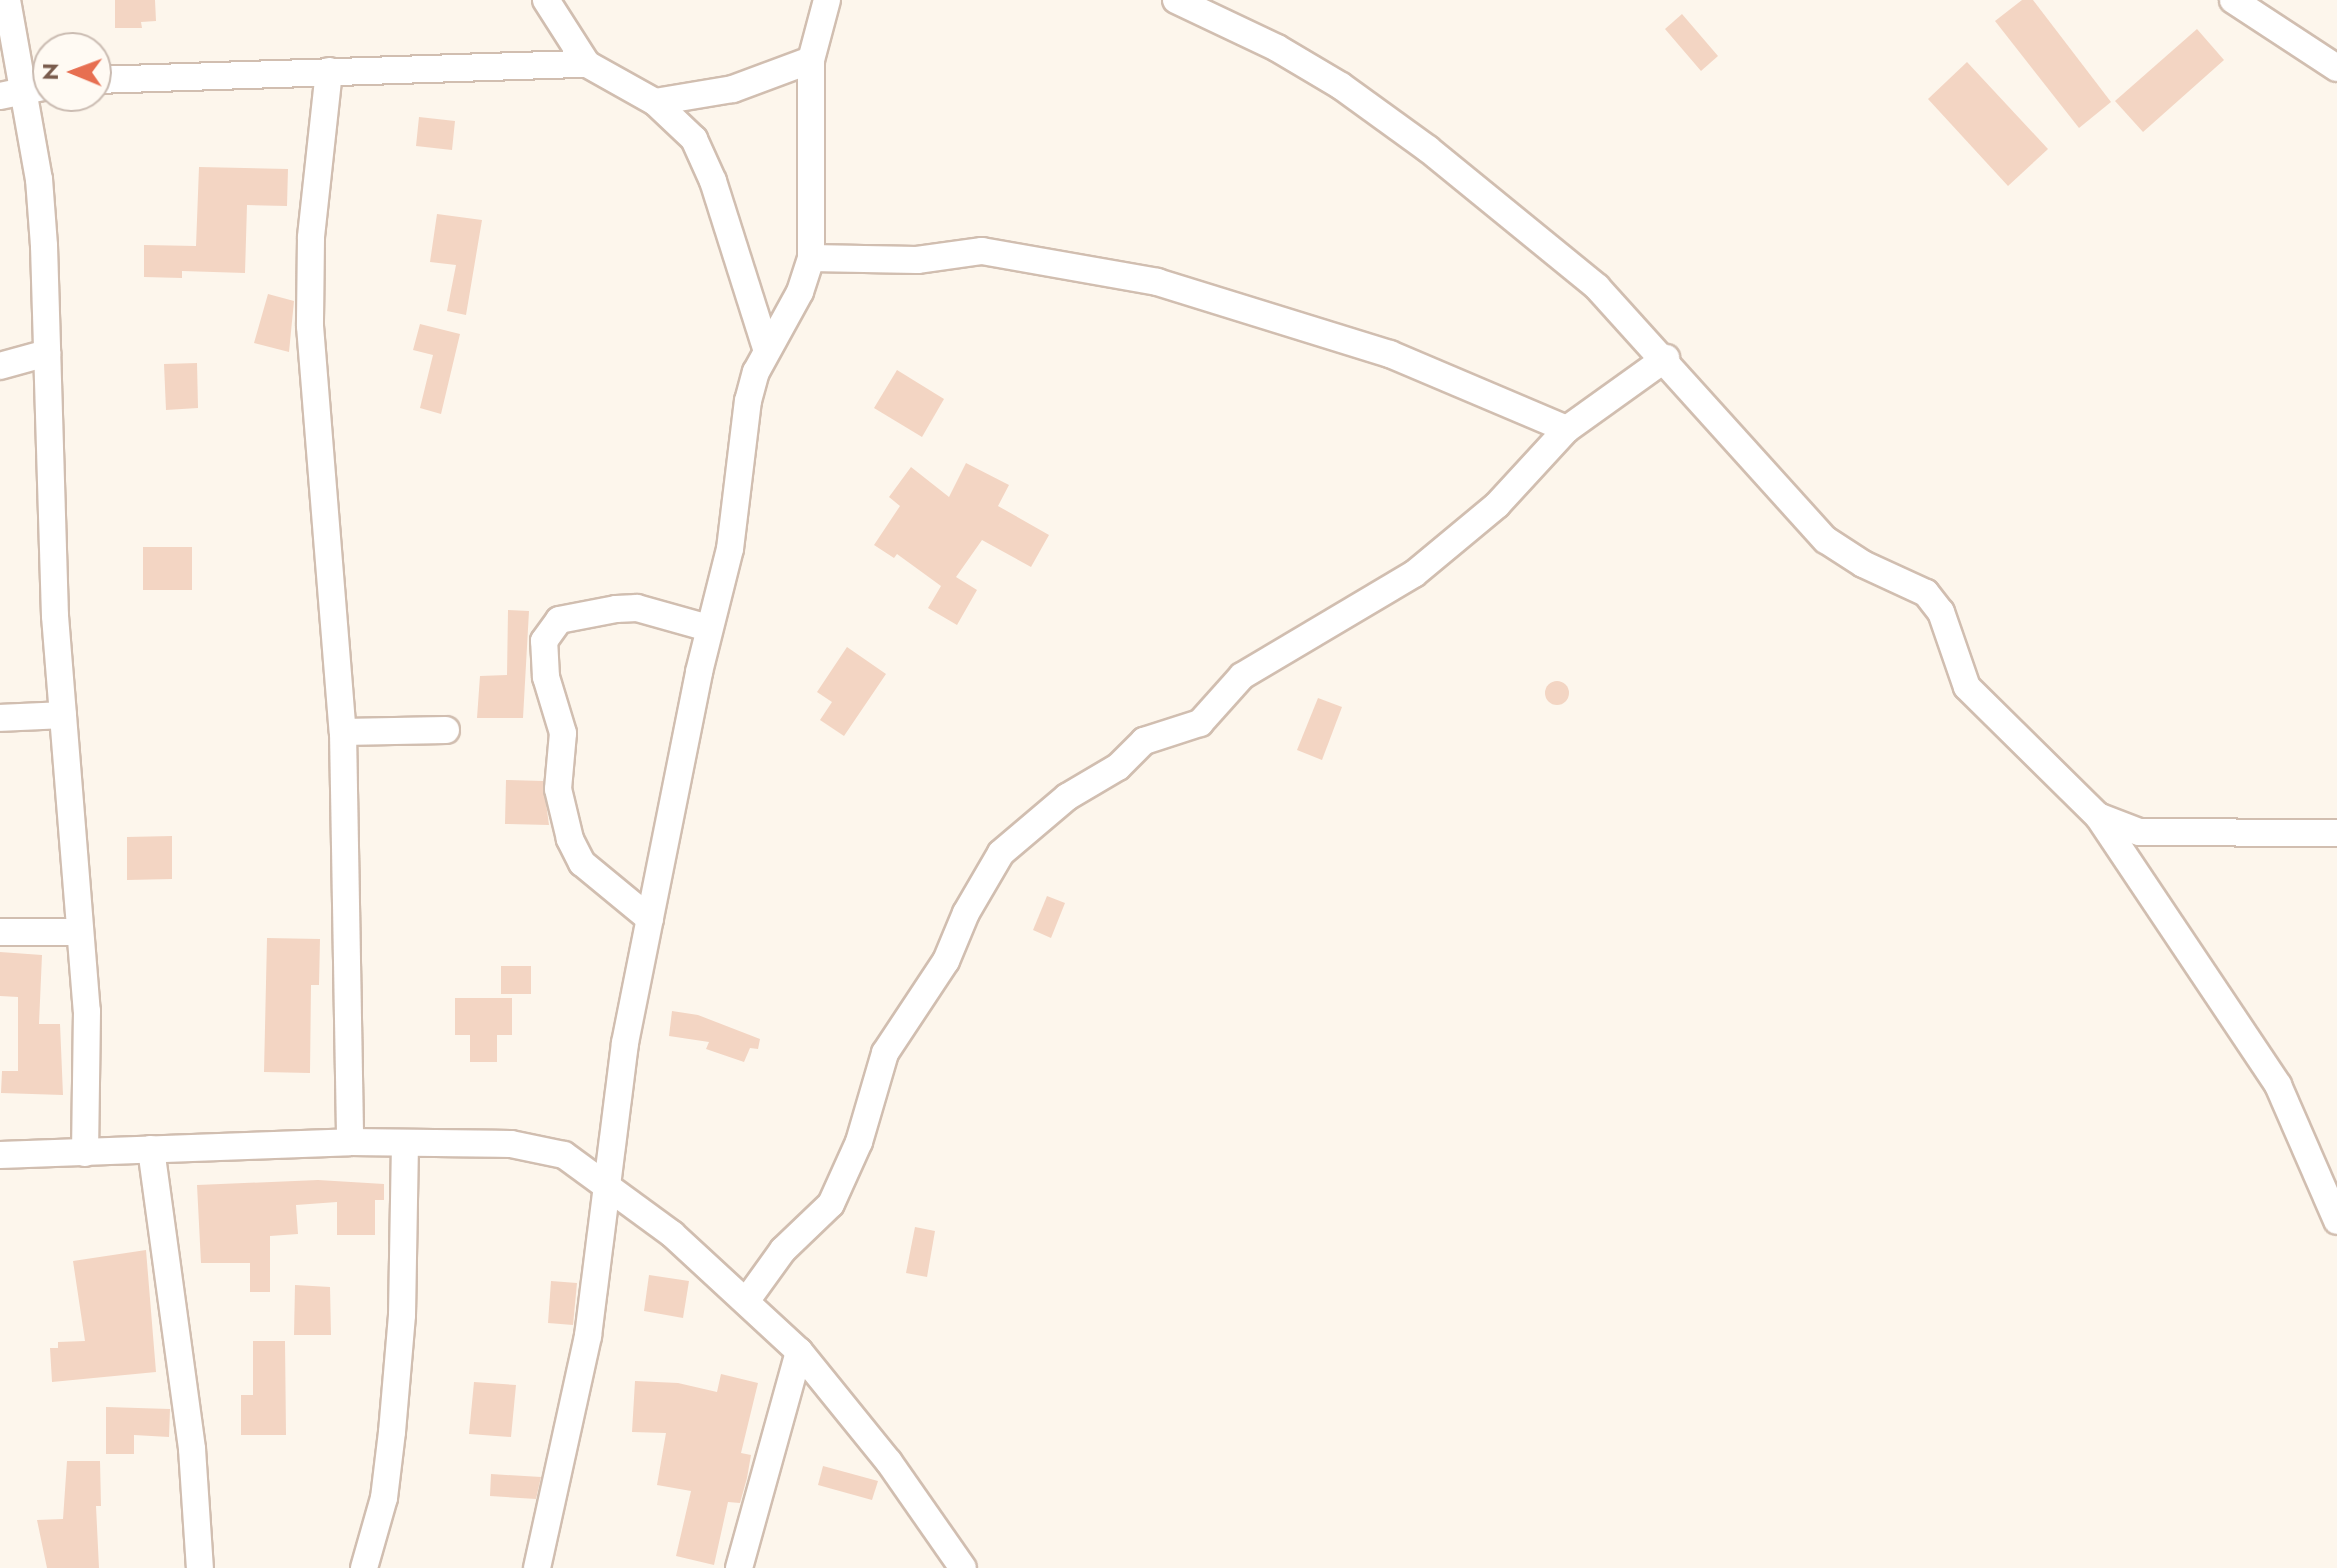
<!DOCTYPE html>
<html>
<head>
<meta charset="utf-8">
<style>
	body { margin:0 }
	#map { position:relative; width:2337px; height:1568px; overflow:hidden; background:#fdf6ec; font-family:Jost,sans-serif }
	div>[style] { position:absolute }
	.building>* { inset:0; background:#f3d5c3 }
	.round { border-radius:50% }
	.roads { filter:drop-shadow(2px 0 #d1beb0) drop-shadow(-2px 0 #d1beb0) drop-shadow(0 2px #d1beb0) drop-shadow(0 -2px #d1beb0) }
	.street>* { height:26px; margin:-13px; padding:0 13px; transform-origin:13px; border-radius:13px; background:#fff }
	span { translate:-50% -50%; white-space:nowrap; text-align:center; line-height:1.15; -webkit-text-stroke:6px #fffaf3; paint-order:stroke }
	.north { position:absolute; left:32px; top:32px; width:80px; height:80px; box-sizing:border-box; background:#fffaf3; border:2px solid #cabbb1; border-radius:50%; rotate:271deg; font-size:22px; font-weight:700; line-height:32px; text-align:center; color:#7a5c4d }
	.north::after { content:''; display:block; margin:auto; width:28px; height:36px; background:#e76f51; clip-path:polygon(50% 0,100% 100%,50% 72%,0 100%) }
</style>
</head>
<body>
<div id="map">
	<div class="building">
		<div style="clip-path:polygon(115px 0,155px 0,156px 21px,141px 22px,142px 28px,115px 28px)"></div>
		<div style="clip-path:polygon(2022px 0,2033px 0,2111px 102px,2079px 128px,1995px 21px)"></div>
		<div style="clip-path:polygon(1682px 14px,1718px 56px,1701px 71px,1665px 29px)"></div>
		<div style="clip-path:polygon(2197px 29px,2224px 60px,2143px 132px,2115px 101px)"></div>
		<div style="clip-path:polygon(1967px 62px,2048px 149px,2008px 186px,1928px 99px)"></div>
		<div style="clip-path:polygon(419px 117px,455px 121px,452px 150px,416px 146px)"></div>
		<div style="clip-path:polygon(199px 167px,288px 169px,287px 206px,247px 205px,245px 273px,182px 271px,182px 278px,144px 277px,144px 245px,196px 246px)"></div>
		<div style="clip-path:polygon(437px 214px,482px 220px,466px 315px,447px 311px,456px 265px,430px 262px)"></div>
		<div style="clip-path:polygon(268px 294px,294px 301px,289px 352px,254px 343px)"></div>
		<div style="clip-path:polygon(420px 324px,460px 334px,441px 414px,420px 408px,433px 355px,413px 350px)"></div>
		<div style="clip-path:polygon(197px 363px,198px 408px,166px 410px,164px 364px)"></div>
		<div style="clip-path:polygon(897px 370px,944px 399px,922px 437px,874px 408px)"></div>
		<div style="clip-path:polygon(966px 463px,1009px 485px,998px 506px,1049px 535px,1031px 567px,982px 540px,956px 577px,977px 590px,957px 625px,928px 608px,941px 586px,897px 554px,894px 558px,874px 545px,900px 506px,889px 497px,911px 467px,949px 497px)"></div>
		<div style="clip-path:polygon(143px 547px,192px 547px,192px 590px,143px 590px)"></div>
		<div style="clip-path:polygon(508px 610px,529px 611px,523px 718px,477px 718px,480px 676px,507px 675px)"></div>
		<div style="clip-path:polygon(847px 647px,886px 674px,844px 736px,820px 720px,832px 702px,817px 692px)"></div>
		<div class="round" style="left:1545px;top:681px;width:24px;height:24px"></div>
		<div style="clip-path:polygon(1318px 698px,1342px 707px,1322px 760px,1297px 750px)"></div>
		<div style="clip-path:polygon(506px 780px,543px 781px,549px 825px,505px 824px)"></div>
		<div style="clip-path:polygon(172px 836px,172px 879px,127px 880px,127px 837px)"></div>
		<div style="clip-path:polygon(1047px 896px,1065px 903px,1051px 938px,1033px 930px)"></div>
		<div style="clip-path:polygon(267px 938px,320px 939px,319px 985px,311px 985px,310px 1073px,264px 1072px)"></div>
		<div style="clip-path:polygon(0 952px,42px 955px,39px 1024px,60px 1024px,63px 1095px,1px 1093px,2px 1071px,18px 1071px,18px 997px,0 996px)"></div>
		<div style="clip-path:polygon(501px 966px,531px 966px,531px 994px,501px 994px)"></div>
		<div style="clip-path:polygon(455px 998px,512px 998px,512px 1035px,497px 1035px,497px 1062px,470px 1062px,470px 1035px,455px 1035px)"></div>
		<div style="clip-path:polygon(672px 1011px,698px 1015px,760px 1039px,758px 1049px,750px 1048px,744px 1062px,706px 1049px,709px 1042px,669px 1036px)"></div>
		<div style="clip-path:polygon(318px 1180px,384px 1184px,384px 1200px,375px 1200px,375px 1235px,337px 1235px,337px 1202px,296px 1205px,298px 1234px,270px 1236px,270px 1292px,250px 1292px,250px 1263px,201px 1263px,197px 1185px)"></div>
		<div style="clip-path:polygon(915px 1227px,935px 1231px,927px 1277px,906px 1273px)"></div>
		<div style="clip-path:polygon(146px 1250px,156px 1372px,52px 1382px,50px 1348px,58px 1348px,58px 1342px,85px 1341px,73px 1261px)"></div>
		<div style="clip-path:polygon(649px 1275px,689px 1281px,683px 1318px,644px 1311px)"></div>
		<div style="clip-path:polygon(551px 1281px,577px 1283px,573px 1325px,548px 1323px)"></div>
		<div style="clip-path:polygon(295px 1285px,330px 1287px,331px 1335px,294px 1335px)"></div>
		<div style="clip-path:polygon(253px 1341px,285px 1341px,286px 1435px,241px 1435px,241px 1395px,253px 1395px)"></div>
		<div style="clip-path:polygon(721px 1374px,758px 1383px,741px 1453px,751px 1455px,747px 1478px,740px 1503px,728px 1502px,714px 1565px,676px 1556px,691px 1491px,657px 1485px,666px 1433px,632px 1432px,635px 1381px,678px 1383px,717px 1392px)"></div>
		<div style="clip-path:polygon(474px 1382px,516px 1385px,511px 1437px,469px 1434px)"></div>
		<div style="clip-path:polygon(106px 1407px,170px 1409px,169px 1437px,134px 1435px,134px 1454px,106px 1454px)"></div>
		<div style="clip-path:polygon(67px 1461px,100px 1461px,101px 1506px,96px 1506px,99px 1568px,47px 1568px,37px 1520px,63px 1519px)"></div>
		<div style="clip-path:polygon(823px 1466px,878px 1481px,872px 1500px,818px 1485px)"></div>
		<div style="clip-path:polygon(491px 1474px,541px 1477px,536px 1499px,490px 1496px)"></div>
	</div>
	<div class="roads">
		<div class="street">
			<div style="left:7px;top:0;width:182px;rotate:79.9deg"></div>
			<div style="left:39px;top:179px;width:67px;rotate:85.7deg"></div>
			<div style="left:44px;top:246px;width:370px;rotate:88.3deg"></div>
			<div style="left:55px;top:616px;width:396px;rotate:85.4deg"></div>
			<div style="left:87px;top:1011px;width:142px;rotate:90.8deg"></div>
			<div style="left:546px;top:0;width:76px;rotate:57.4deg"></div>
			<div style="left:587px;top:64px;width:78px;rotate:29.2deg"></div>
			<div style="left:655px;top:102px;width:54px;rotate:43.5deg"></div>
			<div style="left:694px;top:139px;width:46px;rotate:65.7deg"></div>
			<div style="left:713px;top:181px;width:175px;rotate:72.4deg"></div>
			<div style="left:1176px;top:0;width:112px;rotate:25.4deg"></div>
			<div style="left:1277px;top:48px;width:74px;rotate:30.7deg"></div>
			<div style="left:1341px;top:86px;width:107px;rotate:35.9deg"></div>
			<div style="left:1428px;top:149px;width:218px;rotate:39.2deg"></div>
			<div style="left:1597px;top:287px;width:341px;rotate:47.9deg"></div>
			<div style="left:1826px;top:540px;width:44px;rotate:33deg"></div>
			<div style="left:1863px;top:564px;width:69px;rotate:24.7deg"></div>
			<div style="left:1926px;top:593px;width:24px;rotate:52deg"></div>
			<div style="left:1941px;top:612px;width:79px;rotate:70.9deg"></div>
			<div style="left:1967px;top:687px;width:184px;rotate:44.6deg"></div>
			<div style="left:2098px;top:816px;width:44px;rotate:21.3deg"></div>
			<div style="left:2139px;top:832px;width:198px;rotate:0.3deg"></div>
			<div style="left:2233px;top:0;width:124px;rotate:33.2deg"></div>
			<div style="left:329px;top:71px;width:168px;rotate:96.2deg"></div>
			<div style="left:311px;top:238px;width:88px;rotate:90.7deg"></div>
			<div style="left:310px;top:326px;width:407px;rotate:85.4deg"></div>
			<div style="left:343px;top:732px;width:410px;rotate:89deg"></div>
			<div style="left:96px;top:80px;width:491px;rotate:-1.9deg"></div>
			<div style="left:0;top:96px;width:49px;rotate:-11.8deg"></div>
			<div style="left:655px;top:102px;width:79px;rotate:-9.5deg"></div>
			<div style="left:733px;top:89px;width:83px;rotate:-20.4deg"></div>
			<div style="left:811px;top:258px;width:106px;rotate:1.1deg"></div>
			<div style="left:917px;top:260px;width:66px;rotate:-7.9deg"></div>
			<div style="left:982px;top:251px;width:178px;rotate:10deg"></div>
			<div style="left:1157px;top:282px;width:244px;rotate:17.2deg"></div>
			<div style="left:1390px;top:354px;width:192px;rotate:23deg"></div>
			<div style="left:0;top:366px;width:49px;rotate:-15.5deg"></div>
			<div style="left:0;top:718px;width:63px;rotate:-2.7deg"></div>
			<div style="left:343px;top:732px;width:103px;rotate:-1.1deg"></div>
			<div style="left:2098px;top:816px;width:324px;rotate:56.2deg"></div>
			<div style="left:2278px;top:1085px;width:148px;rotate:66.5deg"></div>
			<div style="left:650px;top:919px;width:88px;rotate:-140.5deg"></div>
			<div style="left:582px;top:863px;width:27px;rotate:-117deg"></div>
			<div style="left:570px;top:839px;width:51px;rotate:-103.5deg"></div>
			<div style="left:558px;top:789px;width:56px;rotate:-84.9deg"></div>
			<div style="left:563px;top:733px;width:59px;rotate:-106.9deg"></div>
			<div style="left:546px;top:677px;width:36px;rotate:-93deg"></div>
			<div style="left:544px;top:641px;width:26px;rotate:-54deg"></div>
			<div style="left:559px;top:620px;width:58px;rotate:-10.9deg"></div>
			<div style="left:616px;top:609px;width:21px;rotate:-3deg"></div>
			<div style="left:637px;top:608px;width:74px;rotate:15.7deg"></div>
			<div style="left:0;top:932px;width:80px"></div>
			<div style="left:151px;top:1149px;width:303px;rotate:82.2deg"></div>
			<div style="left:192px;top:1449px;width:119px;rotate:86.2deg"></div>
			<div style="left:0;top:1155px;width:350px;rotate:-2.1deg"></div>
			<div style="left:350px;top:1142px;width:161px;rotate:0.7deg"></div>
			<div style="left:511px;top:1144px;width:54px;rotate:11.7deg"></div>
			<div style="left:564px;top:1155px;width:134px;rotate:36.2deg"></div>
			<div style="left:672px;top:1234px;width:173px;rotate:42.7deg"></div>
			<div style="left:799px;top:1351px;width:143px;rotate:51deg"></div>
			<div style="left:889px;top:1462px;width:129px;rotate:55.1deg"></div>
			<div style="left:747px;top:1300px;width:62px;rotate:-54.2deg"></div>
			<div style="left:783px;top:1250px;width:66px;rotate:-43.8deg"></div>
			<div style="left:831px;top:1204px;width:68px;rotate:-65.7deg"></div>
			<div style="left:859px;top:1142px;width:93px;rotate:-73.7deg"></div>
			<div style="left:885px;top:1053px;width:110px;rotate:-56.5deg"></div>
			<div style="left:946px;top:961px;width:52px;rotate:-67.4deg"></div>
			<div style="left:966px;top:913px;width:69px;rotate:-59.7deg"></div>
			<div style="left:1001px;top:853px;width:87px;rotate:-40.3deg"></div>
			<div style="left:1067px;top:797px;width:59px;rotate:-30.5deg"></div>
			<div style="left:1118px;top:767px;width:37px;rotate:-45deg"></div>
			<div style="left:1144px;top:741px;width:59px;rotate:-17.8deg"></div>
			<div style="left:1200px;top:723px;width:63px;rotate:-48.2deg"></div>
			<div style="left:1242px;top:676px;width:200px;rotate:-30.7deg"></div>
			<div style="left:1414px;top:574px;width:108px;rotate:-39.7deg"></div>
			<div style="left:1497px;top:505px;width:103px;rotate:-47.4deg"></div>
			<div style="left:1567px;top:429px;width:122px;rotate:-35.6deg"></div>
			<div style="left:364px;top:1568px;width:73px;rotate:-74.1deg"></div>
			<div style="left:384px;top:1498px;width:66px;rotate:-83.1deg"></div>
			<div style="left:392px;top:1432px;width:117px;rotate:-85.1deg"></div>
			<div style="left:402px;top:1315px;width:172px;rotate:-89deg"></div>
			<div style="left:537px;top:1568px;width:238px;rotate:-77.6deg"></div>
			<div style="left:588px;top:1336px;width:295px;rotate:-82.8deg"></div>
			<div style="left:625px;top:1043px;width:378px;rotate:-78.7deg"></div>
			<div style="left:699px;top:672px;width:127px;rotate:-75.9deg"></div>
			<div style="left:730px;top:549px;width:149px;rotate:-83.1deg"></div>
			<div style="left:748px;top:401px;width:30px;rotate:-75deg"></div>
			<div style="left:756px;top:372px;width:91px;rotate:-61.2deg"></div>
			<div style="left:800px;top:292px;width:36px;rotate:-72deg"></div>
			<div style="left:811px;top:258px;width:198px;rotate:-90deg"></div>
			<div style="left:811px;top:60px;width:62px;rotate:-75.1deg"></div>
			<div style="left:739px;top:1568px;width:225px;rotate:-74.5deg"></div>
		</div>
	</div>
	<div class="north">N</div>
</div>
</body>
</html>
